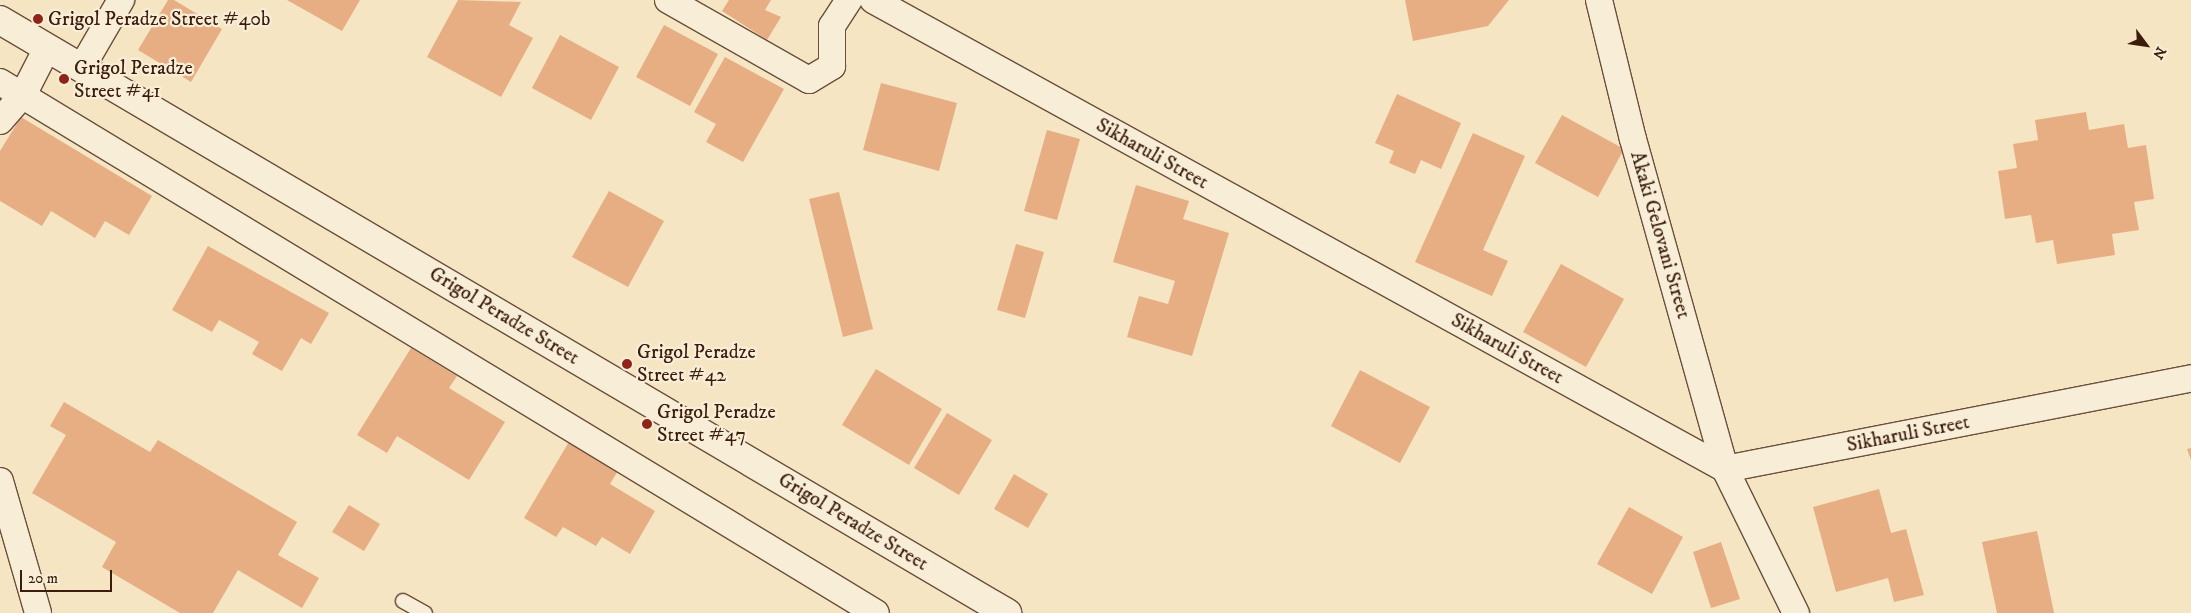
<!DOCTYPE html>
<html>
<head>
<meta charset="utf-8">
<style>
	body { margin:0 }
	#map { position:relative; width:2191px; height:613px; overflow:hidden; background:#f5e5c3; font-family:"IM FELL DW Pica",serif }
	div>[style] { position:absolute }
	.building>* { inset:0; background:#e7ae84 }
	.roads { filter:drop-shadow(1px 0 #6a4f3a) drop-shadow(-1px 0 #6a4f3a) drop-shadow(0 1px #6a4f3a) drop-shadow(0 -1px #6a4f3a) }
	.service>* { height:14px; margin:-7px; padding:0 7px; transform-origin:7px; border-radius:7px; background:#f8eed8 }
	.minor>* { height:26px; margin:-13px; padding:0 13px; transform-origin:13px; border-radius:13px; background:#f8eed8 }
	.tertiary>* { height:28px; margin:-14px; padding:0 14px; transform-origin:14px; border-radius:14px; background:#f8eed8 }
	.dots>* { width:14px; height:14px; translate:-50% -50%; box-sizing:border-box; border:2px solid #f8eed8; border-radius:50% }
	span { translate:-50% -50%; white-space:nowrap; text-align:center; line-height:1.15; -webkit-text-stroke:4.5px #f8eed8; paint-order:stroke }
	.poi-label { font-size:20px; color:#3c1d0c }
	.left { translate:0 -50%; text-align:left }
	.street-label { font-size:20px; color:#3c1d0c }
	.north { position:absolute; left:2121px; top:20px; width:50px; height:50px; -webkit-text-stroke:4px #f8eed8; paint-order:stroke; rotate:121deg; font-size:14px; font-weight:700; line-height:20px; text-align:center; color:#3c1d0c }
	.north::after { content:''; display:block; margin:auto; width:18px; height:22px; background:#3c1d0c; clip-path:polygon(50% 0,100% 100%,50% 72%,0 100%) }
	.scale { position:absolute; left:20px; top:570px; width:92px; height:22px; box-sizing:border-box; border:2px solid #3c1d0c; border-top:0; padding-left:6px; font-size:15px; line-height:18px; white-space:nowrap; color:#3c1d0c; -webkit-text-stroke:4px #f8eed8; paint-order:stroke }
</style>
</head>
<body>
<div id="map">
	<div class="building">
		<div style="clip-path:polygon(168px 0,174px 0,222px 29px,191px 82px,138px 50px)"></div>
		<div style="clip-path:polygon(287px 0,360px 0,342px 31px)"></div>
		<div style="clip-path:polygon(458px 0,521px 2px,509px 25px,533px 38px,501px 97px,427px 57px)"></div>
		<div style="clip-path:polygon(729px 0,771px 0,765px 10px,781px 17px,767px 40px,722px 11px)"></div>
		<div style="clip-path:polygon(1405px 0,1509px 0,1488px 26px,1413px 41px)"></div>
		<div style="clip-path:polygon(664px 25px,718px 54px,690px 106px,636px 77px)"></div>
		<div style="clip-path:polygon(560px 35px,619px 67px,591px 120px,532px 88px)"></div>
		<div style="clip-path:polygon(725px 57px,784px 89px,743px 162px,706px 142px,716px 124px,694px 112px)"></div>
		<div style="clip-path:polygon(881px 83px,957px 103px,939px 171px,863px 150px)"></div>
		<div style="clip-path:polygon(1397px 94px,1461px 123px,1441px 169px,1421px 160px,1415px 174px,1389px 163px,1394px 151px,1375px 143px)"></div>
		<div style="clip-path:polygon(2086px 112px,2089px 130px,2124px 124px,2128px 148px,2146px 145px,2154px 199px,2134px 202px,2139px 230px,2112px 234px,2115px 255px,2057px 264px,2053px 240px,2036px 243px,2031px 215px,2005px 219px,1998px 171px,2017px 168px,2013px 144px,2038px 140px,2035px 120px)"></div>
		<div style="clip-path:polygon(1562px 115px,1624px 149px,1598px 197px,1535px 163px)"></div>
		<div style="clip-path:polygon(21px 117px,152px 196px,129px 235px,105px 221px,95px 238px,51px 211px,42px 226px,0 201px,0 151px)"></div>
		<div style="clip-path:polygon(1047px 130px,1080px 139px,1057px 220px,1024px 211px)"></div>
		<div style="clip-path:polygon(1473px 133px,1525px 156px,1483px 250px,1508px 261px,1492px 296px,1415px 262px)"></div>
		<div style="clip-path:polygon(1136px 185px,1189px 201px,1183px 219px,1229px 233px,1192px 356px,1127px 337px,1139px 296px,1168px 304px,1175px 281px,1113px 262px)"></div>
		<div style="clip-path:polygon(609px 191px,664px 221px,628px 287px,572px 257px)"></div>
		<div style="clip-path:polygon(839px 192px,873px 329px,843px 337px,809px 199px)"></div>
		<div style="clip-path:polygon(1016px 244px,1044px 252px,1025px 318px,997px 310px)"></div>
		<div style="clip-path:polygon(208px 246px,329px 313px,311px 344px,301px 338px,282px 371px,252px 354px,259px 342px,219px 320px,212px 332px,172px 310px)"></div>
		<div style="clip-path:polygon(1561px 264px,1624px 299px,1586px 367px,1523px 332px)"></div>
		<div style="clip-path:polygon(411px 348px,457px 376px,449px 388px,505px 422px,469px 480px,397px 436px,387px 453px,357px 435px)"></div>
		<div style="clip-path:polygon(876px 369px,942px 409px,909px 465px,842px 425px)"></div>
		<div style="clip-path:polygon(1360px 370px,1430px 407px,1400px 463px,1331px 426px)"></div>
		<div style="clip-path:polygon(64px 402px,150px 452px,158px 440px,297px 522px,278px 555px,319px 578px,302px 608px,238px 570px,213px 613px,180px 613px,102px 567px,116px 542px,32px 493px,66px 435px,50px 426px)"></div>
		<div style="clip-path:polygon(947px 413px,992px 440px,959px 495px,914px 468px)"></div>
		<div style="clip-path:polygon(570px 440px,619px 469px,610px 484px,655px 511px,630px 554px,602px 537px,596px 546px,563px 527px,556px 537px,524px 518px)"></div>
		<div style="clip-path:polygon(2191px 448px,2191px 460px,2187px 449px)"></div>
		<div style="clip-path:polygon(1014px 474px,1048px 494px,1028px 528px,994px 509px)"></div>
		<div style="clip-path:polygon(1879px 489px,1891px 533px,1906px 529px,1924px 595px,1894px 602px,1888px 578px,1836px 592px,1813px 507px)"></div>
		<div style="clip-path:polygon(349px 505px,380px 524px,364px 551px,332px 532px)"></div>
		<div style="clip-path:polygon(1629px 507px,1683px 537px,1652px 594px,1597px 564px)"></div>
		<div style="clip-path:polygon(2037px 531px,2054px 613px,1997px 613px,1982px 542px)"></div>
		<div style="clip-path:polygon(1721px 542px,1740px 599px,1711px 608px,1693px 552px)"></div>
	</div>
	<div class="roads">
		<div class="service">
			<div style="left:403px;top:601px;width:25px;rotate:29deg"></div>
		</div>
		<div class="minor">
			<div style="left:668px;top:0;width:162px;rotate:29.6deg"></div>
			<div style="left:809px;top:80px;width:27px;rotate:-31deg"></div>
			<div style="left:832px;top:66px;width:40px;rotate:-90deg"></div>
			<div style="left:832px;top:26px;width:31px;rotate:-57deg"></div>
			<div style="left:873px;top:0;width:973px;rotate:28.83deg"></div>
			<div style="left:1725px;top:469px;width:475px;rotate:-11deg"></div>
			<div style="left:1599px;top:0;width:143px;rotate:76.3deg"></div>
			<div style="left:1633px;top:139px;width:343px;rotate:74.4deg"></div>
			<div style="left:1725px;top:469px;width:161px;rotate:63.8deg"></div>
			<div style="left:82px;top:67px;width:78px;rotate:-59.8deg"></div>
			<div style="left:0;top:82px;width:1024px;rotate:31.22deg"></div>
			<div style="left:0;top:121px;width:35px;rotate:-49deg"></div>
			<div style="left:23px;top:95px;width:53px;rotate:-62.9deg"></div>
			<div style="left:0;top:481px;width:137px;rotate:73.9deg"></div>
		</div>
		<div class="tertiary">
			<div style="left:0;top:20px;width:1169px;rotate:30.49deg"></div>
		</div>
	</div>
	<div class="dots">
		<div style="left:38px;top:19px;background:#8f2418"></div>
		<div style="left:64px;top:79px;background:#8f2418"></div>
		<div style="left:627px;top:364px;background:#8f2418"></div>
		<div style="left:647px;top:424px;background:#8f2418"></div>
	</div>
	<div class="poi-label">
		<span class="left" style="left:48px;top:19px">Grigol Peradze Street #40b</span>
		<span class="left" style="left:74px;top:80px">Grigol Peradze<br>Street #41</span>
		<span class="left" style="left:637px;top:364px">Grigol Peradze<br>Street #42</span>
		<span class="left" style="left:657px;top:424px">Grigol Peradze<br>Street #47</span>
	</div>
	<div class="street-label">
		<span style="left:1152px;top:154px;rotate:29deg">Sikharuli Street</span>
		<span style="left:1660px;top:235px;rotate:74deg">Akaki Gelovani Street</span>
		<span style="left:504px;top:316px;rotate:31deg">Grigol Peradze Street</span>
		<span style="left:1507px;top:349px;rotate:29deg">Sikharuli Street</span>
		<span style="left:1908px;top:434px;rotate:-11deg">Sikharuli Street</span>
		<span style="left:853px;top:522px;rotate:31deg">Grigol Peradze Street</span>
	</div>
	<div class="north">N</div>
	<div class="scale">20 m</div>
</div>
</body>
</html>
